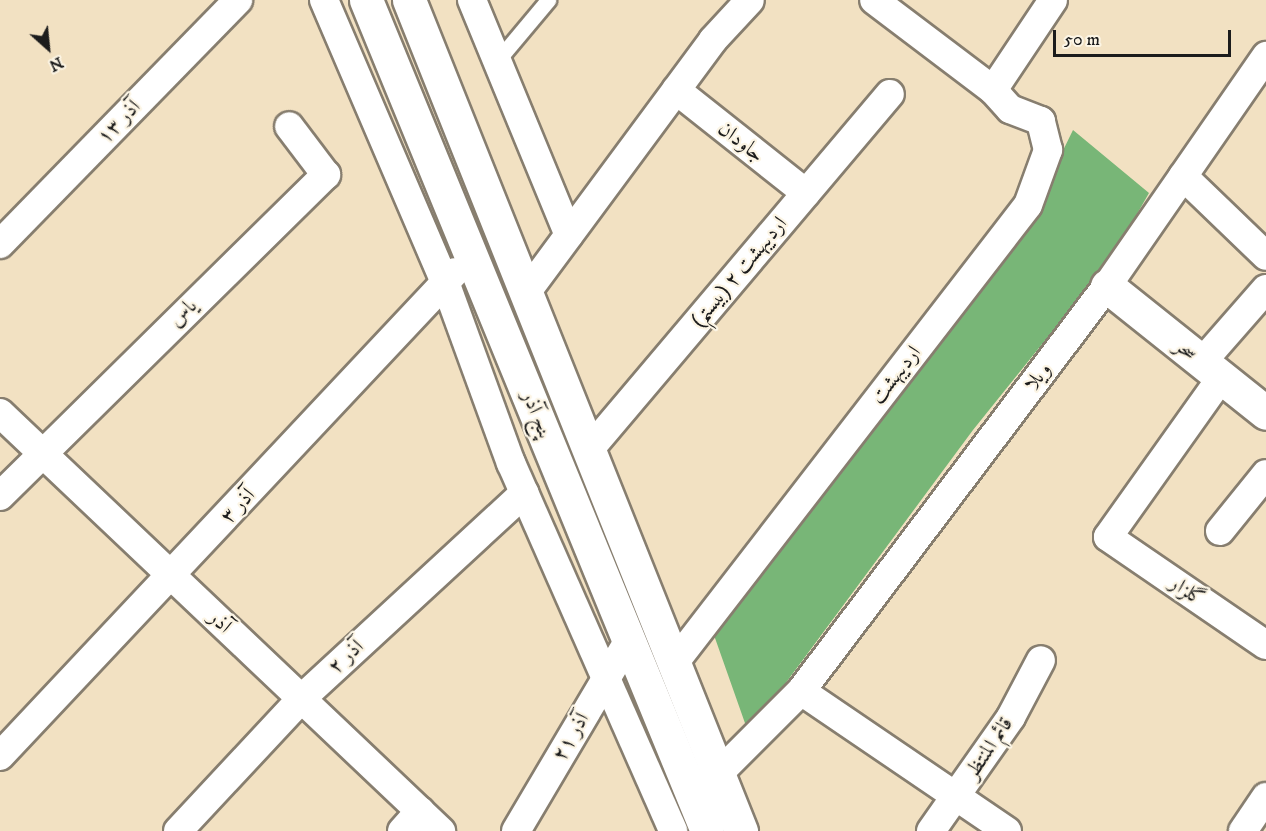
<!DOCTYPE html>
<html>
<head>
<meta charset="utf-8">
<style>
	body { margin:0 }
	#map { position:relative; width:1266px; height:831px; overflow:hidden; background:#f2e1c2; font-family:"IM FELL DW Pica",Amiri,serif }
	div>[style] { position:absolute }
	.forest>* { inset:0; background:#78b677 }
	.roads { filter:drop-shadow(2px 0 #877e6f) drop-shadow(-2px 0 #877e6f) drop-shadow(0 2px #877e6f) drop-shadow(0 -2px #877e6f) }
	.lane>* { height:15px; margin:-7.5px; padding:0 7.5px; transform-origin:7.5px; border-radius:7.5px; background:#fff }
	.street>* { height:28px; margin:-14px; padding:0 14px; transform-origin:14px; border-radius:14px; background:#fff }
	.secondary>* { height:33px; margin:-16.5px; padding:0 16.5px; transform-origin:16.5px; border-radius:16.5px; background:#fff }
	span { translate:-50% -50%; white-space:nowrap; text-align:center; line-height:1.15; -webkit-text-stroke:4.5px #fcf5e5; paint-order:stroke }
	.street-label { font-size:21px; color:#1c1c1c }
	.north { position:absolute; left:18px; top:18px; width:60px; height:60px; -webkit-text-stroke:4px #fcf5e5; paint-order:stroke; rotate:153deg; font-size:16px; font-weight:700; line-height:24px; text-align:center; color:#1c1c1c }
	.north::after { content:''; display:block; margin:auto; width:21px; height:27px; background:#1c1c1c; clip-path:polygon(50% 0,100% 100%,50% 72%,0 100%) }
	.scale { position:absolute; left:1053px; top:30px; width:178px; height:27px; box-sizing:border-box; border:3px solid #1c1c1c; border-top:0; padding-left:8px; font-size:18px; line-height:21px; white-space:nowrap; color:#1c1c1c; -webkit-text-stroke:4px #fcf5e5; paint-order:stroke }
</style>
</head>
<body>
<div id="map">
	<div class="forest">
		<div style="clip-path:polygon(1073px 130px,1149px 193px,1113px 256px,973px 430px,785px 684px,746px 726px,709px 621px,1030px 218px)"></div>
	</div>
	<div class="roads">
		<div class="lane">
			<div style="left:497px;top:61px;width:80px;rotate:-50.1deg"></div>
		</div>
		<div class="street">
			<div style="left:324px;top:0;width:307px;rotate:66.8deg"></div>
			<div style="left:445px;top:282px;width:193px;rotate:70deg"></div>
			<div style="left:511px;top:463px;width:402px;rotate:66.2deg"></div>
			<div style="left:472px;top:0;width:254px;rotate:67.6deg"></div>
			<div style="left:676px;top:90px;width:166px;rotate:38.4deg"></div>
			<div style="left:993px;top:90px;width:108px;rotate:-56.3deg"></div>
			<div style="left:1183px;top:176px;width:115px;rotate:43.9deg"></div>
			<div style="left:0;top:244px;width:341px;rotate:-45.7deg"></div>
			<div style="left:526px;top:293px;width:315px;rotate:-53.5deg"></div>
			<div style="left:713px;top:40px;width:54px;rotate:-47.2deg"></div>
			<div style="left:1202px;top:362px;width:97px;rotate:-48.8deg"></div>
			<div style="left:1221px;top:378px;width:195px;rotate:125.4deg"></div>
			<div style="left:1108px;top:537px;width:191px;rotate:34.4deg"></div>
			<div style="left:0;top:413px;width:608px;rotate:43.47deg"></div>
			<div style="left:589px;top:450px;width:466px;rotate:-49.8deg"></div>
			<div style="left:0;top:496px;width:458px;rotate:-44.6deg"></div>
			<div style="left:326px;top:175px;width:61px;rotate:-127.1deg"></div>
			<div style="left:1220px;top:531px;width:73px;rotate:-51.1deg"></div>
			<div style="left:675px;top:662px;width:577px;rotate:-52.32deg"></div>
			<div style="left:1028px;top:205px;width:59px;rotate:-70deg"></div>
			<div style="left:1048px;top:150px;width:30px;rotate:-104deg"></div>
			<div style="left:1041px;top:121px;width:33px;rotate:-159deg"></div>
			<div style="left:1010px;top:109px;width:25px;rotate:-132deg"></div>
			<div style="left:993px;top:90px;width:149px;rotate:-142.9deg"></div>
			<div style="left:801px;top:691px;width:249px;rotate:34.2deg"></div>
			<div style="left:0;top:756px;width:664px;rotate:-46.77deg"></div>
			<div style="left:718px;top:774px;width:117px;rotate:-45deg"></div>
			<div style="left:801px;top:691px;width:508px;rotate:-52.93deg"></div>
			<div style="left:1107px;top:286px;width:280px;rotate:-55.3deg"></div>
			<div style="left:178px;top:831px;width:180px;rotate:-47deg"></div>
			<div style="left:301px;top:699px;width:304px;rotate:-42.7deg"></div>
			<div style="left:402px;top:831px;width:27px;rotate:-48deg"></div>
			<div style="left:516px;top:831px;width:218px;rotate:-59.4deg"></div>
			<div style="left:931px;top:831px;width:139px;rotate:-54.9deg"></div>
			<div style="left:1011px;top:717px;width:64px;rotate:-62.2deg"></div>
			<div style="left:1243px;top:831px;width:41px;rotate:-55.9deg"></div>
		</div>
		<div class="secondary">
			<div style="left:366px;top:0;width:898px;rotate:67.69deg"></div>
			<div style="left:409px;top:0;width:895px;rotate:68.22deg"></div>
			<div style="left:1107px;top:286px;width:203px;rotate:38.6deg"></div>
		</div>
	</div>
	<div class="street-label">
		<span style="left:119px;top:122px;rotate:-46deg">۱۳ آذر</span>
		<span style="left:741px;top:142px;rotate:38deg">جاودان</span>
		<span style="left:739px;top:272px;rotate:-50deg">اردیبهشت ۲ (بیستم)</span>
		<span style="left:183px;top:313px;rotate:-44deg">یاس</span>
		<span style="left:1186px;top:350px;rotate:38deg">سحر</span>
		<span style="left:896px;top:375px;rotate:-52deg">اردیبهشت</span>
		<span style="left:1038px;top:377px;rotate:-53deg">ویلا</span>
		<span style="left:537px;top:415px;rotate:68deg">پنج آذر</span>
		<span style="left:238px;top:506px;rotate:-47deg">آذر ۳</span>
		<span style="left:1187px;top:591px;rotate:34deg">گلزار</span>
		<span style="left:220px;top:622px;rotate:44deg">آذر</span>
		<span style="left:346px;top:657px;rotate:-43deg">آذر ۲</span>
		<span style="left:571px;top:737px;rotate:-60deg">آذر ۲۱</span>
		<span style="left:989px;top:748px;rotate:-56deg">قائم المنتظر</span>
	</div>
	<div class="north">N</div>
	<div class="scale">50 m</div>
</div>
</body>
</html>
